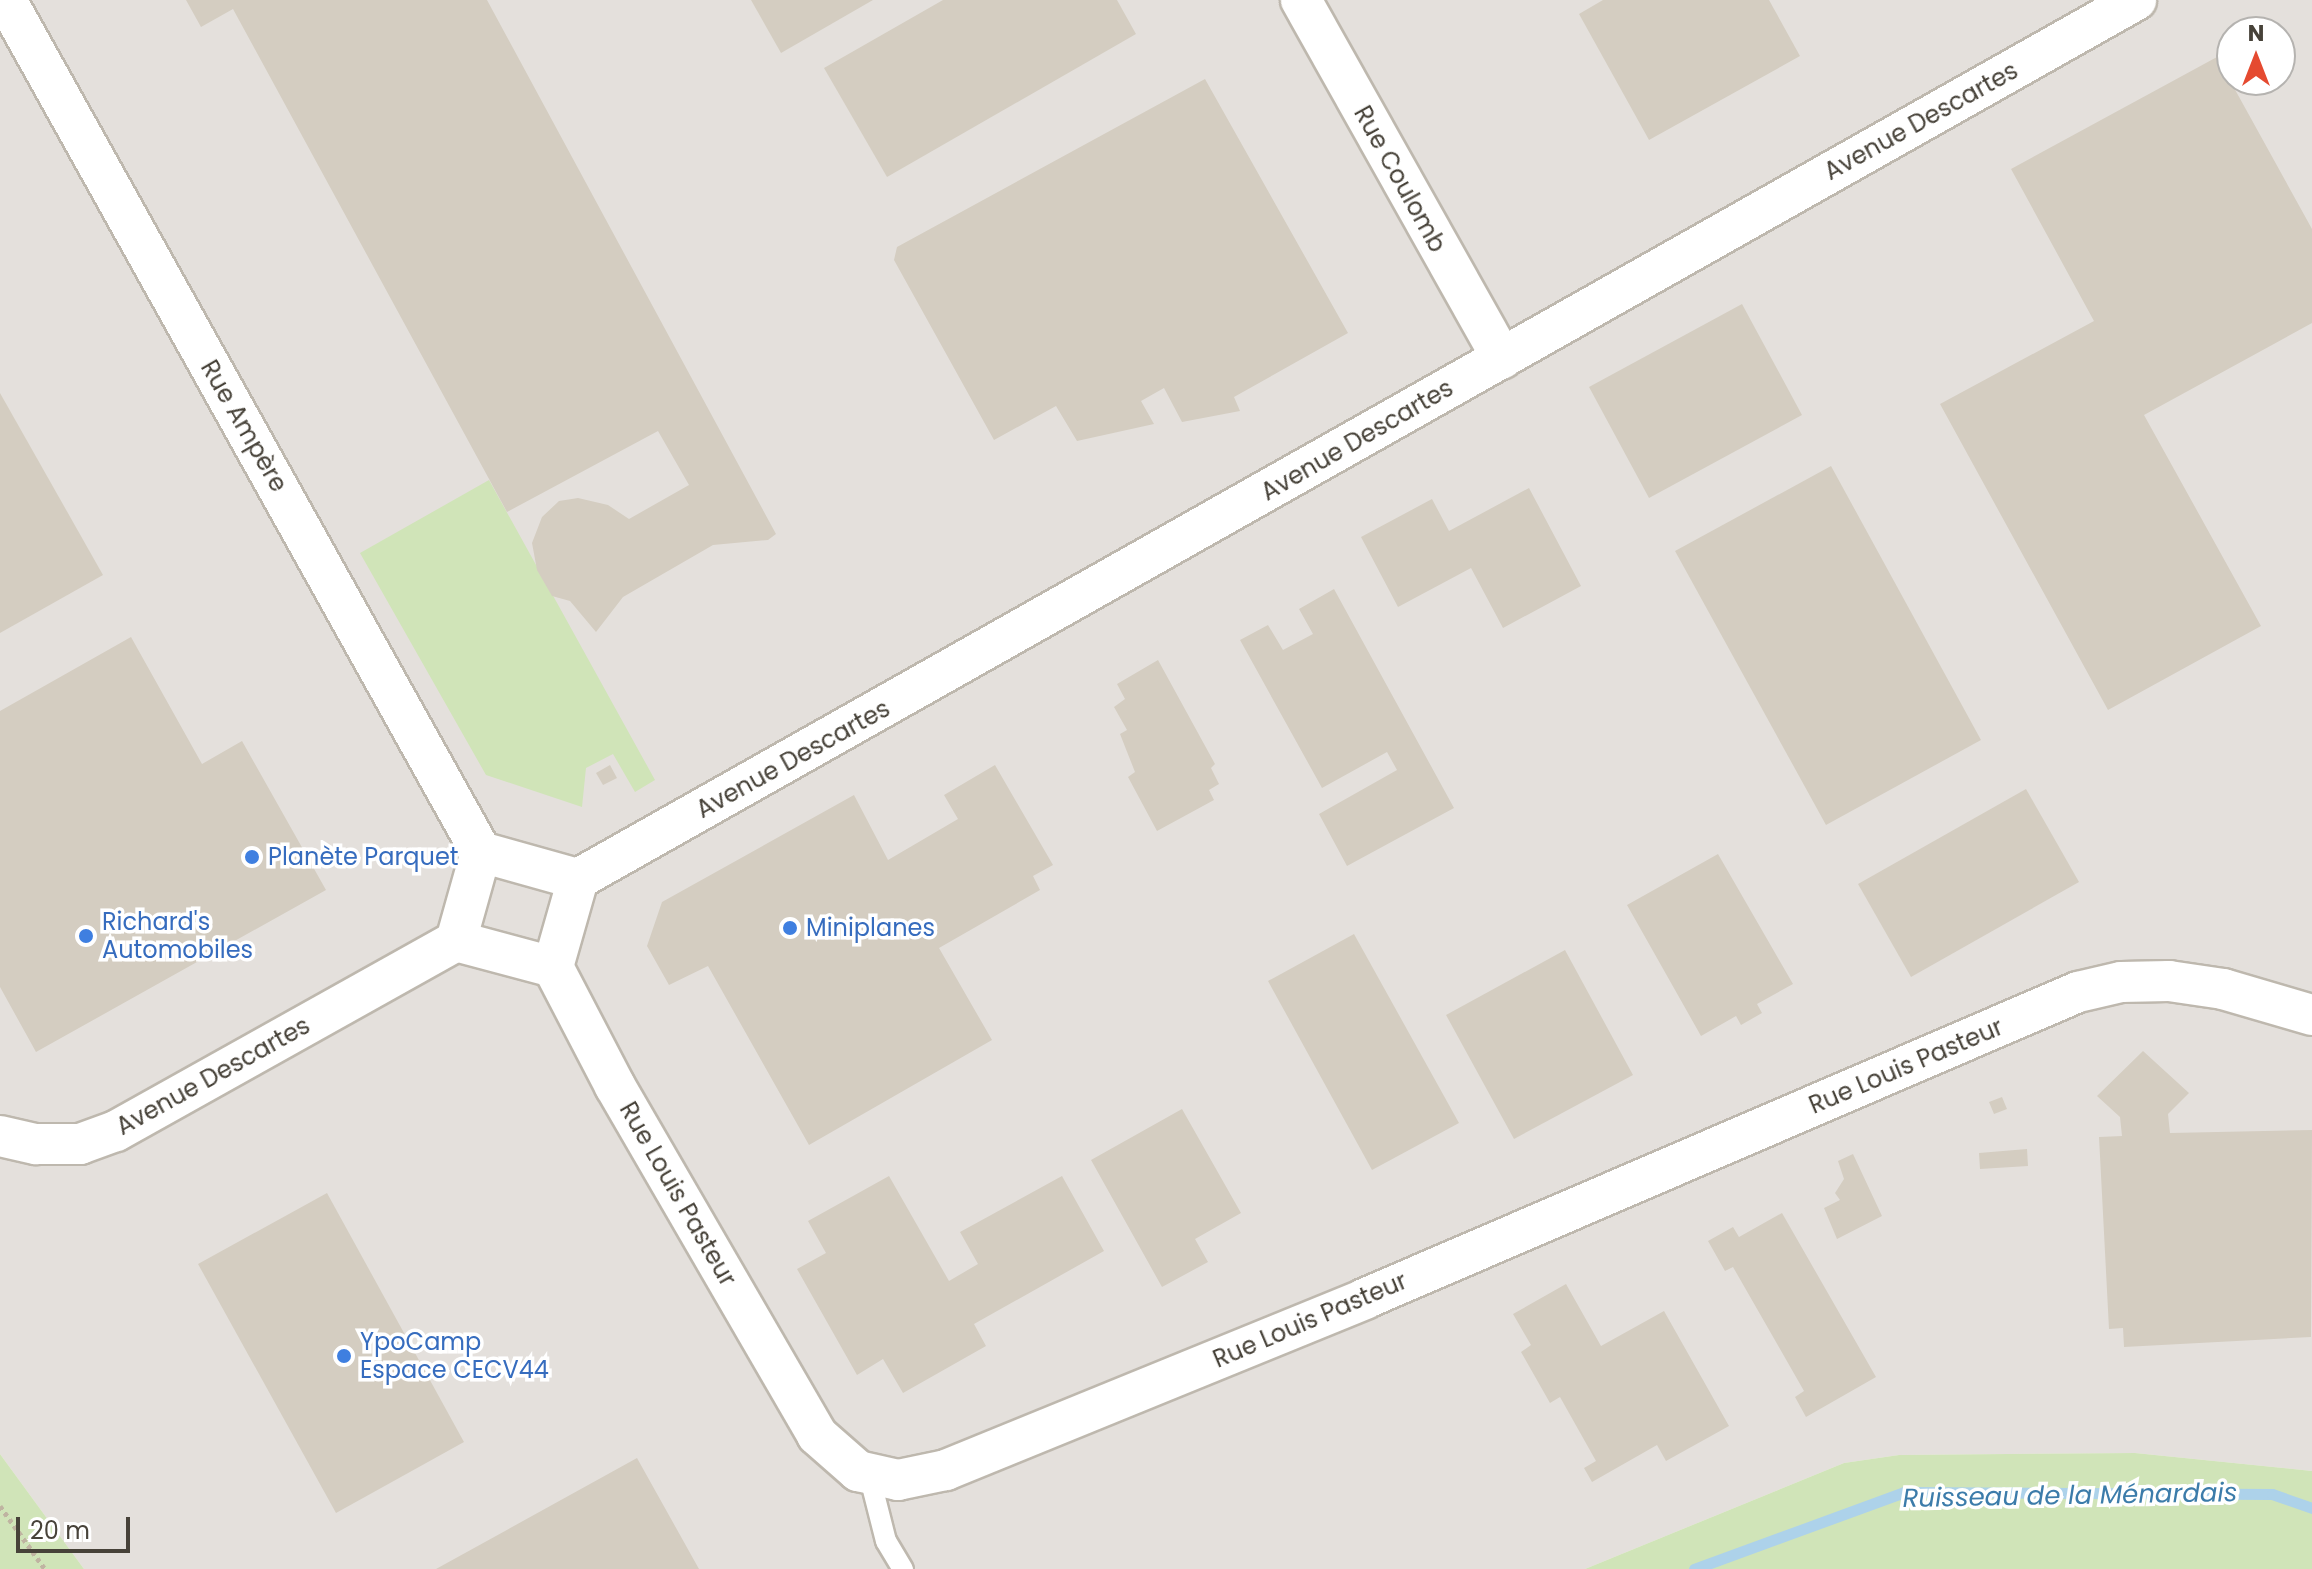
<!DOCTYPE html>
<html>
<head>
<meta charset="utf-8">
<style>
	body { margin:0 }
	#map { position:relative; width:2312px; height:1569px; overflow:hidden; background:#f4f1eb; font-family:Poppins,sans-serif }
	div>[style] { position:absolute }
	.industrial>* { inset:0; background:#e4e0dc }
	.green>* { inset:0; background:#d0e4b8 }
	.stream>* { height:11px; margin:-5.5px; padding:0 5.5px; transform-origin:5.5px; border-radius:5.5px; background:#add2ea }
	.building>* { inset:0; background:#d4cdc1 }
	.path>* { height:5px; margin-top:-2.5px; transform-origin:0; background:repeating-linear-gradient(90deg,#bfb4a1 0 4px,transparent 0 8px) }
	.roads { filter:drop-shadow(2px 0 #beb8ae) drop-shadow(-2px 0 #beb8ae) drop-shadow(0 2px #beb8ae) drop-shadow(0 -2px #beb8ae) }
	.lane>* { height:20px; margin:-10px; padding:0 10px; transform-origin:10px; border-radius:10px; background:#fff }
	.street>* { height:40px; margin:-20px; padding:0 20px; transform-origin:20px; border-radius:20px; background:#fff }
	.dots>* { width:22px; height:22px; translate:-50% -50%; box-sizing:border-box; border:4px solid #fff; border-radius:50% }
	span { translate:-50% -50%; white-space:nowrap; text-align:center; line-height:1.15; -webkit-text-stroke:7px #fff; paint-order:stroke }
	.street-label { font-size:24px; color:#474239 }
	.shop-label { font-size:24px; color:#366cbe }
	.left { translate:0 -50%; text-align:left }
	.water-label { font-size:26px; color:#3c7caa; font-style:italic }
	.north { position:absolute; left:2216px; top:16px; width:80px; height:80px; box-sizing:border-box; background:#fff; border:2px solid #b5b3b0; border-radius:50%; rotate:0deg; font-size:22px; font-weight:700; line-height:32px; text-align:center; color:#474239 }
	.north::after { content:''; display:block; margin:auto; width:28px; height:36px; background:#e54a30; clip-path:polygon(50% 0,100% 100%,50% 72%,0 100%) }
	.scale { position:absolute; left:16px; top:1517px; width:114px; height:36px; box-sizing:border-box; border:4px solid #474239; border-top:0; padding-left:10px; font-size:24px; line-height:28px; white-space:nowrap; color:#474239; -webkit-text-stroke:6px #fff; paint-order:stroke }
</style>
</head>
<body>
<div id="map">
	<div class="industrial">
		<div style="clip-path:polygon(evenodd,0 0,2312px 0,2312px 1471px,2135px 1453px,1899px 1455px,1844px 1463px,1585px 1569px,84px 1569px,0 1454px,0 0,2232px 32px,2280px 32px,2280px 80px,2232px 80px,2232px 32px)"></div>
	</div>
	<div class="green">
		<div style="clip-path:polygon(489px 480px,655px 780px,635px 792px,613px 754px,586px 768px,582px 807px,486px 775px,360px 553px)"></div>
		<div style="clip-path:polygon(2135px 1453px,2312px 1471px,2312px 1569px,1585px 1569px,1844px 1463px,1899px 1455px)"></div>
		<div style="clip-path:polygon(0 1454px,84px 1569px,0 1569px)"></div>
	</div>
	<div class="stream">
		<div style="left:1694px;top:1569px;width:224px;rotate:-20.1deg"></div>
		<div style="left:1904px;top:1492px;width:368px;rotate:0.3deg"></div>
		<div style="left:2272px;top:1494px;width:42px;rotate:19.3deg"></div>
	</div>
	<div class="building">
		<div style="clip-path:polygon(186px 0,487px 0,776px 534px,768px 540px,713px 545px,623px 597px,596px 632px,570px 601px,552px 596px,537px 570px,532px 543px,542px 517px,559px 501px,578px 498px,608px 505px,629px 519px,689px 485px,658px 431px,507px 512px,233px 9px,201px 27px)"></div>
		<div style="clip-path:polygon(751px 0,873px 0,781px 53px)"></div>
		<div style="clip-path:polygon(943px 0,1117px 0,1136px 34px,887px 177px,824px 68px)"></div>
		<div style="clip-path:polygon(1603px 0,1769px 0,1800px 56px,1649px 140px,1579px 14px)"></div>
		<div style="clip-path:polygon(2217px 57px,2312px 229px,2312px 323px,2144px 415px,2261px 626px,2108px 710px,1940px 404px,2094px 321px,2011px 169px)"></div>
		<div style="clip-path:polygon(1205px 79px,1348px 333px,1234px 397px,1240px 411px,1182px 422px,1164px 388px,1141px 401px,1154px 424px,1077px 441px,1056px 406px,994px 440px,894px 260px,897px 247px)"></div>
		<div style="clip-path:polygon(1742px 304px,1802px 415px,1649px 498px,1589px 387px)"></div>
		<div style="clip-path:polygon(0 393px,103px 575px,0 633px)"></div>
		<div style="clip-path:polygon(1831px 466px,1981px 740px,1826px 825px,1675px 551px)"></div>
		<div style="clip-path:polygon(1529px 488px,1581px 586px,1503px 628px,1471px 568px,1398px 607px,1361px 537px,1432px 499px,1449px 531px)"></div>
		<div style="clip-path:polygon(1334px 589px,1454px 808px,1347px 866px,1319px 814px,1397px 770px,1387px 752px,1322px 788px,1240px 640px,1268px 625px,1283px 650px,1313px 634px,1299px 609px)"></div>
		<div style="clip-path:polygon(131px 637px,202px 764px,242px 741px,326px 890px,36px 1052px,0 987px,0 711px)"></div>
		<div style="clip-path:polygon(1158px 660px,1215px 764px,1211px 768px,1219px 784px,1209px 790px,1214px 800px,1157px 831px,1128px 777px,1135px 772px,1120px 734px,1127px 730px,1114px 707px,1125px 699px,1117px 684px)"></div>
		<div style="clip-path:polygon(610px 765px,617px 778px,603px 785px,596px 773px)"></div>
		<div style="clip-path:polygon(995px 765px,1053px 865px,1033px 876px,1040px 890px,939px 948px,992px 1040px,809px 1145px,708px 966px,669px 985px,647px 946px,662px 902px,854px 795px,888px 860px,958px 819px,944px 795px)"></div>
		<div style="clip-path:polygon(2026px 789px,2079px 882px,1911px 977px,1858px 884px)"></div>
		<div style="clip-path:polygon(1718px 854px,1793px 984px,1757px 1004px,1762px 1013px,1741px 1025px,1736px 1016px,1701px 1036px,1627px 905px)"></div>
		<div style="clip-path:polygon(1354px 934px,1459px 1123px,1372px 1170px,1268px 981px)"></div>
		<div style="clip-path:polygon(1565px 950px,1633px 1075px,1514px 1139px,1446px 1015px)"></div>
		<div style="clip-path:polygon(2143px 1051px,2189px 1093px,2168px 1114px,2170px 1133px,2312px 1130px,2311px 1337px,2124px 1347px,2123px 1328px,2109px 1329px,2099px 1137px,2122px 1136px,2120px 1117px,2097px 1096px)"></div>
		<div style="clip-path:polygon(2002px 1097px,2007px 1109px,1994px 1114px,1989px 1102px)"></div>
		<div style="clip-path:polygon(1182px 1109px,1241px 1213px,1195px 1239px,1208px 1262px,1162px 1287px,1091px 1160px)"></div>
		<div style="clip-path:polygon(2027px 1149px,2028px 1166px,1980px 1169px,1979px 1153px)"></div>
		<div style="clip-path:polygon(1853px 1154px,1882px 1216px,1837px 1239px,1824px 1208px,1840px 1200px,1835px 1193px,1844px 1179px,1838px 1161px)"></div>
		<div style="clip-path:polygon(889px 1176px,949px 1281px,978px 1264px,960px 1232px,1062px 1176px,1104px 1251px,974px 1324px,986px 1346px,903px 1393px,883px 1359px,857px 1375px,797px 1269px,826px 1253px,808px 1221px)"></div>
		<div style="clip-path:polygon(327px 1193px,464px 1442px,336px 1513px,198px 1264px)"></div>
		<div style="clip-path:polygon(1782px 1213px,1876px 1377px,1806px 1417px,1795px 1397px,1804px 1391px,1733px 1267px,1725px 1271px,1708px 1241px,1733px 1227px,1739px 1237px)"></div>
		<div style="clip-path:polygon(1566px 1284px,1601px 1346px,1664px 1311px,1729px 1426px,1666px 1461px,1657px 1445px,1592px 1482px,1584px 1468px,1596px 1461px,1560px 1397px,1550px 1403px,1521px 1352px,1531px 1345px,1513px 1314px)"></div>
		<div style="clip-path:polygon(637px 1458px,699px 1569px,436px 1569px,599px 1479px)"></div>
	</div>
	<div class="path">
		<div style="left:0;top:1506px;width:77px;rotate:54.5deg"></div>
	</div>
	<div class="roads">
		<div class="lane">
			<div style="left:869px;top:1474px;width:69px;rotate:75.8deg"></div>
			<div style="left:886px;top:1541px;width:33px;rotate:59deg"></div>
		</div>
		<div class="street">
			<div style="left:6px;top:0;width:975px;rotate:60.86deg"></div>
			<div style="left:1301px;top:0;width:411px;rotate:60.7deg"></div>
			<div style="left:481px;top:852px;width:101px;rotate:15.6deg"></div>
			<div style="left:578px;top:879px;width:91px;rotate:105.9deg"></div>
			<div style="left:553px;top:967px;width:100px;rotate:-165deg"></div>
			<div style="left:456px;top:941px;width:92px;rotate:-74.3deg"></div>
			<div style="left:578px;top:879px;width:1789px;rotate:-29.43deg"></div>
			<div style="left:553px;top:967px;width:134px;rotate:62.5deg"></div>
			<div style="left:615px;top:1086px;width:403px;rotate:59.9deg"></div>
			<div style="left:817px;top:1435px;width:55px;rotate:41.3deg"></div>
			<div style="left:858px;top:1471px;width:41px;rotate:12.7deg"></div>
			<div style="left:898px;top:1480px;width:49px;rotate:-11.8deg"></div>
			<div style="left:946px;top:1470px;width:452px;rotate:-22.2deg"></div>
			<div style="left:1364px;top:1299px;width:777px;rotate:-23.27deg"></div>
			<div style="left:2078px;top:992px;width:44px;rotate:-13.1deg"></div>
			<div style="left:2121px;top:982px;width:48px;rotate:-1.2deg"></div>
			<div style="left:2169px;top:981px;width:55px;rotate:8.4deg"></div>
			<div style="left:2223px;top:989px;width:93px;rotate:16.3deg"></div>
			<div style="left:0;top:1136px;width:37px;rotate:13deg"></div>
			<div style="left:36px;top:1144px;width:44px"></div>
			<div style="left:80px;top:1144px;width:38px;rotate:-20deg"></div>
			<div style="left:116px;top:1131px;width:389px;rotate:-29.2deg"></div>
		</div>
	</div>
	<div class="dots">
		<div style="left:252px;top:857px;background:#3f7fe0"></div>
		<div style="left:790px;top:928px;background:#3f7fe0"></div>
		<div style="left:86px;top:936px;background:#3f7fe0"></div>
		<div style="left:344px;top:1356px;background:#3f7fe0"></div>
	</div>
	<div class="street-label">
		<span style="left:1921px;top:121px;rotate:-29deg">Avenue Descartes</span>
		<span style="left:1400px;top:179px;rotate:61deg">Rue Coulomb</span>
		<span style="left:244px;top:426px;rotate:60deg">Rue Ampère</span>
		<span style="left:1357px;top:440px;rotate:-30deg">Avenue Descartes</span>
		<span style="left:793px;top:759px;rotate:-29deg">Avenue Descartes</span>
		<span style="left:1906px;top:1066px;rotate:-23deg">Rue Louis Pasteur</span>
		<span style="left:213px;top:1076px;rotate:-29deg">Avenue Descartes</span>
		<span style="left:678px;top:1194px;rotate:60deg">Rue Louis Pasteur</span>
		<span style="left:1310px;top:1320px;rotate:-23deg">Rue Louis Pasteur</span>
	</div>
	<div class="shop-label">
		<span class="left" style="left:268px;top:857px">Planète Parquet</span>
		<span class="left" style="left:102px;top:936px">Richard's<br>Automobiles</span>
		<span class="left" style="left:806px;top:928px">Miniplanes</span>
		<span class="left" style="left:360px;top:1356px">YpoCamp<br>Espace CECV44</span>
	</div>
	<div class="water-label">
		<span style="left:2070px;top:1496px;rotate:-1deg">Ruisseau de la Ménardais</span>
	</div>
	<div class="north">N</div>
	<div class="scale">20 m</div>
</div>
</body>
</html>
